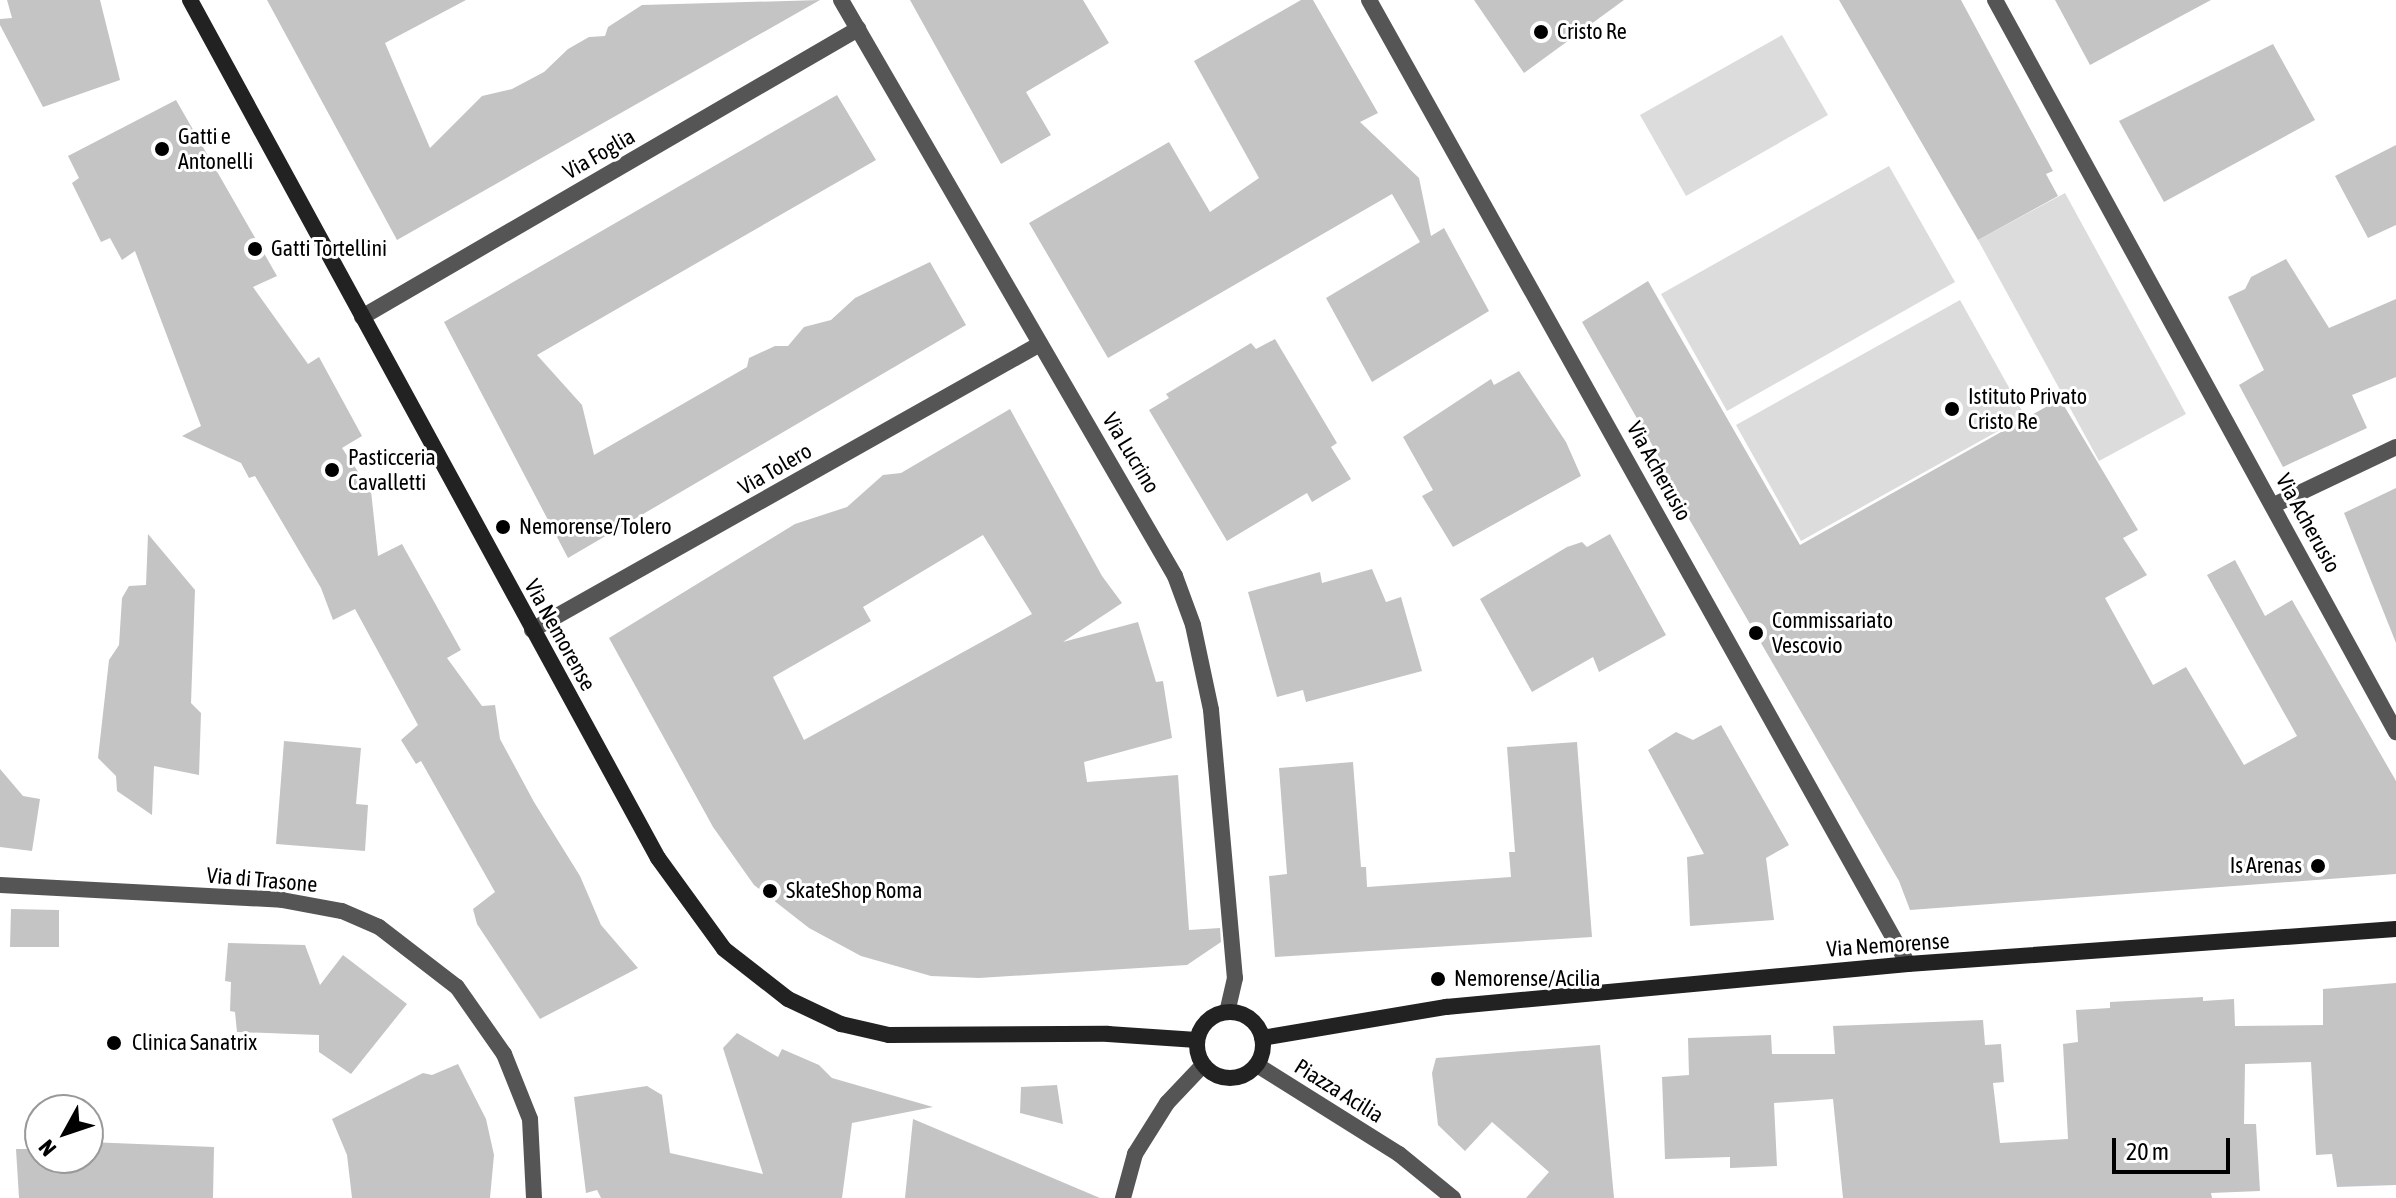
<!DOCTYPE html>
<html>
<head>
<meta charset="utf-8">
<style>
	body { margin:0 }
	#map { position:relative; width:2396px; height:1198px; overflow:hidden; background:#fff; font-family:"Asap Condensed",sans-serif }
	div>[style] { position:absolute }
	.green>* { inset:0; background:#dcdcdc }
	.building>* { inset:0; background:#c4c4c4 }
	.street>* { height:16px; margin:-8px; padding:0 8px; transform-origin:8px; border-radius:8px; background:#555 }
	.secondary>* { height:16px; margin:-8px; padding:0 8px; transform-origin:8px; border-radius:8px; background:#222 }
	.secondary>.ring { margin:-8px; padding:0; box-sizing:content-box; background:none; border:16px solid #222; border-radius:50% }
	.dots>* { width:22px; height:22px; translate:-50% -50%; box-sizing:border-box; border:4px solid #fff; border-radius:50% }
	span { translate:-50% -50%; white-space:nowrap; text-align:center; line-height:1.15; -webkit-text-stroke:6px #fff; paint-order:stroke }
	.poi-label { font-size:22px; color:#000 }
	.left { translate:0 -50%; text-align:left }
	.right { translate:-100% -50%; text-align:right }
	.street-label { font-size:22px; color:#000 }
	.north { position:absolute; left:24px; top:1094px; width:80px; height:80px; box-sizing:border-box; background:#fff; border:2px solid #999; border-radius:50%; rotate:230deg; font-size:22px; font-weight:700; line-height:32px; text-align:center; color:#000 }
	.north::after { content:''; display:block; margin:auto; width:28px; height:36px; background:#000; clip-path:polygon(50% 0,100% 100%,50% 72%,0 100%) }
	.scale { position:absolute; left:2112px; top:1138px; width:118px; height:36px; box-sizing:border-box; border:4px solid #000; border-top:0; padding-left:10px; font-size:24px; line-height:28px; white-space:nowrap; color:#000; -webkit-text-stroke:6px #fff; paint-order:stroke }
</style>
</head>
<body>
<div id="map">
	<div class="green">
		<div style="clip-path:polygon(1782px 35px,1828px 115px,1686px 196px,1640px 115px)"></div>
		<div style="clip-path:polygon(1889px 166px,1955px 282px,1727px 411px,1661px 294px)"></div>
		<div style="clip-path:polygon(2065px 193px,2186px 414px,2099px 461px,1978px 240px)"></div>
		<div style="clip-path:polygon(1960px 300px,2025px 416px,1801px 541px,1736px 425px)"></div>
	</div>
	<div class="building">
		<div style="clip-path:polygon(7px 0,100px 0,120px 80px,43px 107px,0 25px,0 19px,12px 18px)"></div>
		<div style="clip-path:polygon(267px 0,466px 0,385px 43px,430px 148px,482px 96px,512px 89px,544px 72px,568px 49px,589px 37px,605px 36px,608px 27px,642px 5px,820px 0,397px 240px)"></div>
		<div style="clip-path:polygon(910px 0,1083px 0,1109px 43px,1026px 92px,1051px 135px,1001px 164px)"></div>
		<div style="clip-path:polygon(1301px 0,1313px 0,1378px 113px,1360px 122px,1419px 178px,1431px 236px,1444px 228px,1489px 311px,1372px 382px,1326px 298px,1420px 242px,1392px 194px,1108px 358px,1029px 223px,1169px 142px,1210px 212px,1259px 178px,1194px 61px)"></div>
		<div style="clip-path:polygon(1474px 0,1624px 0,1524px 73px)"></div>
		<div style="clip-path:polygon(1839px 0,1961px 0,2053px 171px,2046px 174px,2058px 196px,1978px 240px)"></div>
		<div style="clip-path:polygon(2055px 0,2211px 0,2090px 65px)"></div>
		<div style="clip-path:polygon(2273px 44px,2315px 120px,2164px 202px,2119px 121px)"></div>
		<div style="clip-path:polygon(837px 95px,876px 160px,537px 355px,582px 405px,594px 455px,747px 367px,749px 358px,775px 346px,788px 346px,804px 327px,831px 320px,855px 298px,930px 262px,966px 325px,568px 558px,444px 322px)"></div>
		<div style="clip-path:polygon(176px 100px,277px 276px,253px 287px,308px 364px,319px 357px,362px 436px,342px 448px,371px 491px,378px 556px,402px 544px,461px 650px,447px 658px,482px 706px,495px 705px,500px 739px,534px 802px,580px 876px,601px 925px,638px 968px,540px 1019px,477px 924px,473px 909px,495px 892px,421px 761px,416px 764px,401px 740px,418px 725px,355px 609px,333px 620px,321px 588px,255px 476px,249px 478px,241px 463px,182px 436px,201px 426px,135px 251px,122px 260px,110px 238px,101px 242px,72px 183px,79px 178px,68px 156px)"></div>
		<div style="clip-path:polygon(2396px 145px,2396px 225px,2368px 238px,2335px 176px)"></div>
		<div style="clip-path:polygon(2286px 259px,2329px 328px,2396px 299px,2396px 377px,2352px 395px,2367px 428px,2283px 467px,2239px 385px,2264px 370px,2228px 297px,2245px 289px,2251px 277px)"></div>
		<div style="clip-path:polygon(1648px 281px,1800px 545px,2060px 399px,2138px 530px,2123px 538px,2147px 575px,2105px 598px,2153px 685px,2186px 667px,2244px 765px,2297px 736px,2207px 575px,2235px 560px,2265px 616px,2292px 600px,2396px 781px,2396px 874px,1910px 910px,1899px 881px,1659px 467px,1663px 464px,1582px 322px)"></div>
		<div style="clip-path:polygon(1275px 339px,1337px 443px,1331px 447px,1351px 479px,1312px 502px,1307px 493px,1227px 541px,1149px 410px,1169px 398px,1166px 394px,1251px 343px,1256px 349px)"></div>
		<div style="clip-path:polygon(1519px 371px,1566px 442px,1581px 476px,1453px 547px,1422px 496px,1433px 490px,1403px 437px,1491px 379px,1494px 385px)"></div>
		<div style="clip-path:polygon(evenodd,1010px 409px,1102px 576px,1122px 603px,1063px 642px,1138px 622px,1156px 682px,1163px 681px,1172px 738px,1084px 762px,1087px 782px,1178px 775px,1189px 930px,1220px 928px,1221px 942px,1187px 965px,979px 978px,931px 976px,861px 956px,809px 928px,754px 885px,713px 827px,609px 638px,795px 524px,847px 507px,883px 475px,901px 473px,1010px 409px,983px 535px,1032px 614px,804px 740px,773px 677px,871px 621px,863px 607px,983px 535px)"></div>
		<div style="clip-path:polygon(2396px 488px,2396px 643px,2344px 513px)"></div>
		<div style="clip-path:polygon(148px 534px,195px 590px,191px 703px,201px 713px,199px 775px,154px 766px,152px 815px,117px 791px,116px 776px,98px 758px,109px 660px,119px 645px,122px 598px,129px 586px,146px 585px)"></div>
		<div style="clip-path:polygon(1610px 534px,1666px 635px,1599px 672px,1593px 657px,1532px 692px,1480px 599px,1567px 547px,1582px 542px,1587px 547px)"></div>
		<div style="clip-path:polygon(1372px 569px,1386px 602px,1401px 597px,1422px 671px,1306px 702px,1303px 690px,1277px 697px,1248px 592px,1320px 572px,1322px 583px)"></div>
		<div style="clip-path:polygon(1721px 725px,1789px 845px,1766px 858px,1774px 920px,1690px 926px,1687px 857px,1704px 854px,1648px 750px,1676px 732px,1693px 740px)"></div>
		<div style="clip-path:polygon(284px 741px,361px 748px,356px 804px,368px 805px,365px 851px,276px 844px)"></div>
		<div style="clip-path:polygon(1577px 742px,1592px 937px,1275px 957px,1269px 876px,1287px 874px,1279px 768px,1353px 762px,1361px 867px,1366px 867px,1367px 887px,1511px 877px,1509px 852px,1515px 852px,1507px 747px)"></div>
		<div style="clip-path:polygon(0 769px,23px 796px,40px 799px,32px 851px,0 847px)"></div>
		<div style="clip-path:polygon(11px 909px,59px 910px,59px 947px,10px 947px)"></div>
		<div style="clip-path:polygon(228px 943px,305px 945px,320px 985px,343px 955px,407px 1004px,351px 1074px,319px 1052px,319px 1035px,237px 1032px,235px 1012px,230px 1011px,231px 982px,225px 981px)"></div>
		<div style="clip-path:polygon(2396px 983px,2396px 1185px,2337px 1187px,2332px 1154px,2316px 1155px,2311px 1062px,2245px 1064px,2244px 1124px,2256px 1124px,2260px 1191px,2211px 1193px,2212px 1198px,1843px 1198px,1833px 1099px,1774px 1103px,1777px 1166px,1730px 1168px,1730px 1157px,1665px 1159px,1662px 1077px,1689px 1075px,1688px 1038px,1771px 1035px,1772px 1054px,1835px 1054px,1833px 1026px,1983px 1020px,1985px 1045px,2001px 1044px,2004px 1082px,1993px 1083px,2000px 1143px,2068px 1139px,2063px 1044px,2078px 1042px,2076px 1010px,2110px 1008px,2110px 1002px,2203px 997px,2203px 1001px,2234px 999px,2235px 1026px,2323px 1025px,2323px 989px)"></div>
		<div style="clip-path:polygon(737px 1033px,778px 1057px,782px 1049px,819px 1065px,832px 1078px,933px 1107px,852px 1123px,842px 1198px,601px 1198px,597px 1190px,586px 1193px,574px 1097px,647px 1086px,662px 1095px,670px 1153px,763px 1174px,723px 1048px)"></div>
		<div style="clip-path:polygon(1600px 1045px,1614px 1198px,1526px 1198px,1549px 1172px,1492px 1122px,1465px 1151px,1438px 1125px,1432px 1073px,1436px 1058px)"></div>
		<div style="clip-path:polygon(458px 1064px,486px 1119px,494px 1155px,490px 1198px,352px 1198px,347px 1155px,332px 1119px,423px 1073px,432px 1075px)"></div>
		<div style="clip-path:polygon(1057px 1085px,1063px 1124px,1020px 1113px,1021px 1087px)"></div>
		<div style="clip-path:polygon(913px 1119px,1100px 1198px,905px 1198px)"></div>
		<div style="clip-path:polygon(88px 1142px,214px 1147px,213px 1198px,19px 1198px,16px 1149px,40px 1149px,40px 1158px,88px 1158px)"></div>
	</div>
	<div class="street">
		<div style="left:841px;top:0;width:666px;rotate:59.89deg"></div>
		<div style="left:1175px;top:576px;width:52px;rotate:69.8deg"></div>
		<div style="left:1193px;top:625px;width:87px;rotate:78deg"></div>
		<div style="left:1211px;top:710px;width:269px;rotate:84.9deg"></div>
		<div style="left:1235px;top:978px;width:35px;rotate:103deg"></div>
		<div style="left:1369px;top:0;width:1104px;rotate:60.79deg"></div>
		<div style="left:1995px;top:0;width:835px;rotate:61.29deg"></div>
		<div style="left:362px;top:317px;width:574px;rotate:-30.14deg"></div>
		<div style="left:2274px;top:505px;width:135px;rotate:-25.4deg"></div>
		<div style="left:532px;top:630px;width:583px;rotate:-29.38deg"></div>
		<div style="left:0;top:885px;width:282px;rotate:3deg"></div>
		<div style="left:282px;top:900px;width:61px;rotate:10.4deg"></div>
		<div style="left:342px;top:911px;width:40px;rotate:23.4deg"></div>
		<div style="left:379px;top:927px;width:98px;rotate:37.6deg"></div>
		<div style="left:457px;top:987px;width:82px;rotate:55deg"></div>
		<div style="left:504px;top:1054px;width:70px;rotate:68.2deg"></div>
		<div style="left:530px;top:1119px;width:79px;rotate:87.1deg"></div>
		<div style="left:1257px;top:1065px;width:168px;rotate:32.1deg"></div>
		<div style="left:1399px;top:1154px;width:70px;rotate:39.2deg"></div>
		<div style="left:1123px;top:1198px;width:46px;rotate:-74.7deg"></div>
		<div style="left:1135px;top:1154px;width:60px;rotate:-57.9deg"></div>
		<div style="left:1167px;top:1103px;width:52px;rotate:-46.5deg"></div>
	</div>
	<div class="secondary">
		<div style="left:190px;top:0;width:977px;rotate:61.39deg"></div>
		<div style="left:658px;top:858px;width:112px;rotate:54deg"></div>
		<div style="left:724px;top:949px;width:81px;rotate:38deg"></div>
		<div style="left:788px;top:999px;width:59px;rotate:25.3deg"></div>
		<div style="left:841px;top:1024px;width:49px;rotate:12.9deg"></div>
		<div style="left:889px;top:1035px;width:219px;rotate:-0.3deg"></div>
		<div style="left:1108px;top:1034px;width:89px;rotate:3.9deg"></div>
		<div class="ring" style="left:1197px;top:1012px;width:50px;height:50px"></div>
		<div style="left:1262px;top:1038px;width:187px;rotate:-9.6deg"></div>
		<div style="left:1446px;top:1007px;width:464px;rotate:-5.3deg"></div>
		<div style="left:1908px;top:964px;width:489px;rotate:-4.1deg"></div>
	</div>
	<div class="dots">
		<div style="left:1541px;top:32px;background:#000"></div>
		<div style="left:162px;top:149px;background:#000"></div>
		<div style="left:255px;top:249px;background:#000"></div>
		<div style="left:1952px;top:409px;background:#000"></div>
		<div style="left:332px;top:470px;background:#000"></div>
		<div style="left:503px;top:527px;background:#000"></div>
		<div style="left:1756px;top:633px;background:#000"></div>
		<div style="left:2318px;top:866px;background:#000"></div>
		<div style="left:770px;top:891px;background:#000"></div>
		<div style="left:1438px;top:979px;background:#000"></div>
		<div style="left:114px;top:1043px;background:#000"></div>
	</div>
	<div class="poi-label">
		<span class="left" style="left:1557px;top:32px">Cristo Re</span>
		<span class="left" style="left:178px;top:149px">Gatti e<br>Antonelli</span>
		<span class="left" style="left:271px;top:249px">Gatti Tortellini</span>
		<span class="left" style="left:1968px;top:409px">Istituto Privato<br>Cristo Re</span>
		<span class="left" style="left:348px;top:470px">Pasticceria<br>Cavalletti</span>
		<span class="left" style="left:519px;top:527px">Nemorense/Tolero</span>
		<span class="left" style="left:1772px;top:633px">Commissariato<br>Vescovio</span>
		<span class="right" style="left:2302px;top:866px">Is Arenas</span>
		<span class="left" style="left:786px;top:891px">SkateShop Roma</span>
		<span class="left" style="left:1454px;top:979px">Nemorense/Acilia</span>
		<span class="left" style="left:132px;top:1043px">Clinica Sanatrix</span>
	</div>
	<div class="street-label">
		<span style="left:599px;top:154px;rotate:-30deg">Via Foglia</span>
		<span style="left:1131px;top:453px;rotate:59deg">Via Lucrino</span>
		<span style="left:775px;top:469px;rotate:-30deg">Via Tolero</span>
		<span style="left:1659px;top:471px;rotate:61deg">Via Acherusio</span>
		<span style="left:2308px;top:523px;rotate:61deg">Via Acherusio</span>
		<span style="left:560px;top:635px;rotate:61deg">Via Nemorense</span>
		<span style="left:262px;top:880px;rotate:5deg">Via di Trasone</span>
		<span style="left:1888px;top:945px;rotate:-4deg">Via Nemorense</span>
		<span style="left:1339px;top:1091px;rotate:32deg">Piazza Acilia</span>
	</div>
	<div class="north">N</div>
	<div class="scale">20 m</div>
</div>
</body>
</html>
